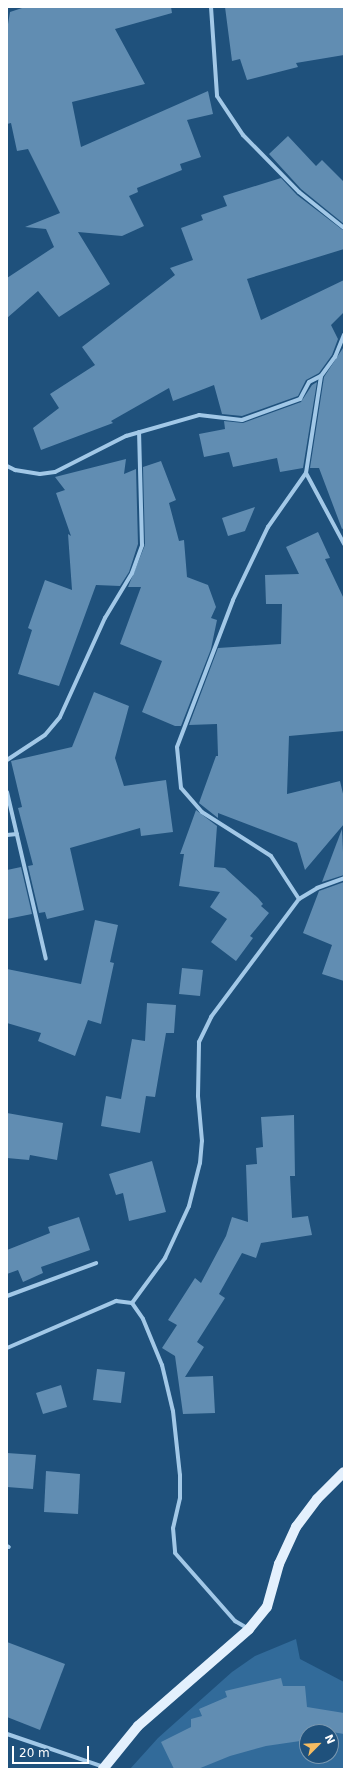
<!DOCTYPE html>
<html>
<head>
<meta charset="utf-8">
<style>
	body { margin:0 }
	#map { position:relative; width:351px; height:1776px; overflow:hidden; background:#1f517c; font-family:"DejaVu Sans",sans-serif }
	div>[style] { position:absolute }
	.green>* { inset:0; background:#326b9a }
	.building>* { inset:0; background:#618db2 }
	.street>* { height:4px; margin:-2px; padding:0 2px; transform-origin:2px; border-radius:2px; background:#a2c8e7 }
	.primary>* { height:10px; margin:-5px; padding:0 5px; transform-origin:5px; border-radius:5px; background:#e3f0fd }
	span { translate:-50% -50%; white-space:nowrap; text-align:center; line-height:1.15; -webkit-text-stroke:3px #1f517c; paint-order:stroke }
	.frame { position:absolute; inset:0; border:8px solid #fff; pointer-events:none }
	.north { position:absolute; left:299px; top:1724px; width:40px; height:40px; box-sizing:border-box; background:#1f517c; border:1px solid #7997b0; border-radius:50%; rotate:66deg; font-size:11px; font-weight:700; line-height:16px; text-align:center; color:#fff }
	.north::after { content:''; display:block; margin:auto; width:14px; height:18px; background:#f5bc62; clip-path:polygon(50% 0,100% 100%,50% 72%,0 100%) }
	.scale { position:absolute; left:12px; top:1746px; width:77px; height:18px; box-sizing:border-box; border:2px solid #fff; border-top:0; padding-left:5px; font-size:12px; line-height:14px; white-space:nowrap; color:#fff; -webkit-text-stroke:3px #1f517c; paint-order:stroke }
</style>
</head>
<body>
<div id="map">
	<div class="green">
		<div style="clip-path:polygon(evenodd,296px 1639px,300px 1659px,344px 1682px,344px 1769px,130px 1769px,158px 1738px,232px 1672px,255px 1656px,296px 1639px,307px 1732px,331px 1732px,331px 1756px,307px 1756px,307px 1732px)"></div>
	</div>
	<div class="building">
		<div style="clip-path:polygon(25px 7px,171px 7px,172px 13px,115px 29px,145px 84px,72px 102px,81px 147px,208px 91px,213px 114px,187px 120px,201px 157px,180px 164px,182px 170px,137px 188px,138px 192px,129px 196px,144px 226px,122px 236px,78px 232px,110px 284px,59px 317px,38px 291px,7px 318px,7px 278px,54px 247px,46px 229px,25px 227px,60px 213px,28px 149px,17px 151px,11px 123px,7px 124px,7px 30px,10px 12px)"></div>
		<div style="clip-path:polygon(225px 7px,344px 7px,344px 55px,296px 63px,298px 67px,247px 80px,240px 59px,232px 61px)"></div>
		<div style="clip-path:polygon(288px 136px,316px 166px,322px 160px,344px 182px,344px 224px,301px 189px,269px 154px)"></div>
		<div style="clip-path:polygon(281px 178px,297px 195px,344px 231px,344px 249px,247px 279px,261px 320px,344px 280px,344px 312px,331px 325px,338px 339px,332px 355px,319px 373px,306px 380px,298px 396px,242px 416px,222px 414px,214px 385px,173px 401px,169px 388px,111px 421px,113px 423px,41px 450px,33px 428px,59px 408px,50px 394px,95px 365px,82px 347px,175px 275px,170px 268px,193px 260px,181px 228px,203px 220px,201px 215px,227px 206px,223px 196px)"></div>
		<div style="clip-path:polygon(343px 348px,344px 528px,342px 529px,319px 468px,310px 468px,324px 377px)"></div>
		<div style="clip-path:polygon(317px 382px,303px 468px,280px 472px,277px 458px,233px 467px,229px 452px,204px 457px,199px 434px,225px 429px,224px 421px,243px 423px,301px 402px,312px 385px)"></div>
		<div style="clip-path:polygon(126px 459px,124px 474px,136px 469px,138px 544px,129px 572px,120px 586px,96px 585px,59px 686px,18px 674px,32px 630px,28px 628px,45px 580px,72px 590px,68px 534px,71px 536px,56px 493px,65px 490px,55px 477px)"></div>
		<div style="clip-path:polygon(161px 461px,176px 500px,169px 503px,179px 541px,184px 540px,187px 577px,208px 585px,216px 607px,211px 618px,217px 620px,211px 649px,181px 726px,175px 726px,142px 712px,162px 661px,120px 644px,141px 587px,128px 587px,145px 545px,143px 467px)"></div>
		<div style="clip-path:polygon(255px 507px,245px 531px,228px 536px,222px 518px)"></div>
		<div style="clip-path:polygon(318px 532px,330px 558px,325px 559px,344px 599px,344px 731px,289px 736px,287px 794px,340px 781px,344px 798px,344px 824px,305px 870px,297px 843px,218px 813px,218px 818px,199px 803px,216px 756px,218px 756px,217px 724px,189px 725px,218px 648px,281px 644px,282px 604px,266px 604px,265px 575px,299px 574px,286px 547px)"></div>
		<div style="clip-path:polygon(94px 692px,129px 706px,115px 758px,124px 786px,166px 780px,173px 832px,141px 836px,140px 828px,70px 848px,84px 910px,47px 919px,45px 912px,39px 913px,28px 866px,33px 865px,18px 808px,22px 807px,11px 761px,72px 747px)"></div>
		<div style="clip-path:polygon(196px 810px,217px 826px,214px 867px,225px 868px,258px 898px,263px 904px,261px 906px,269px 913px,250px 936px,253px 938px,236px 961px,211px 942px,227px 919px,210px 907px,220px 892px,179px 886px,184px 854px,180px 854px)"></div>
		<div style="clip-path:polygon(342px 829px,344px 875px,322px 882px)"></div>
		<div style="clip-path:polygon(21px 867px,32px 914px,7px 919px,7px 870px)"></div>
		<div style="clip-path:polygon(344px 882px,344px 981px,322px 974px,332px 945px,303px 933px,319px 891px)"></div>
		<div style="clip-path:polygon(95px 920px,118px 925px,110px 962px,114px 963px,101px 1024px,88px 1020px,75px 1056px,38px 1041px,41px 1033px,7px 1023px,7px 969px,81px 984px)"></div>
		<div style="clip-path:polygon(182px 968px,203px 970px,200px 996px,179px 994px)"></div>
		<div style="clip-path:polygon(147px 1003px,176px 1005px,174px 1033px,166px 1033px,155px 1097px,146px 1096px,140px 1133px,101px 1126px,106px 1096px,121px 1099px,132px 1039px,145px 1041px)"></div>
		<div style="clip-path:polygon(7px 1113px,63px 1123px,57px 1160px,30px 1155px,29px 1160px,7px 1158px)"></div>
		<div style="clip-path:polygon(294px 1115px,295px 1176px,290px 1176px,292px 1218px,308px 1216px,312px 1235px,261px 1243px,256px 1258px,242px 1253px,219px 1294px,225px 1298px,197px 1342px,204px 1347px,185px 1377px,213px 1376px,215px 1413px,183px 1414px,175px 1356px,162px 1348px,177px 1325px,168px 1320px,195px 1278px,201px 1283px,226px 1236px,232px 1217px,248px 1222px,246px 1165px,257px 1164px,256px 1148px,263px 1147px,261px 1117px)"></div>
		<div style="clip-path:polygon(152px 1161px,166px 1212px,129px 1221px,123px 1193px,116px 1195px,109px 1174px)"></div>
		<div style="clip-path:polygon(79px 1217px,90px 1250px,41px 1267px,43px 1273px,23px 1282px,18px 1270px,7px 1274px,7px 1250px,50px 1233px,48px 1227px)"></div>
		<div style="clip-path:polygon(97px 1369px,125px 1372px,121px 1403px,93px 1400px)"></div>
		<div style="clip-path:polygon(61px 1385px,67px 1407px,43px 1414px,36px 1393px)"></div>
		<div style="clip-path:polygon(7px 1453px,36px 1455px,33px 1489px,7px 1487px)"></div>
		<div style="clip-path:polygon(46px 1471px,80px 1474px,78px 1514px,44px 1512px)"></div>
		<div style="clip-path:polygon(7px 1642px,65px 1664px,40px 1730px,7px 1717px)"></div>
		<div style="clip-path:polygon(281px 1678px,283px 1686px,305px 1686px,307px 1707px,344px 1713px,344px 1734px,308px 1728px,307px 1740px,266px 1746px,230px 1756px,198px 1769px,174px 1769px,161px 1742px,191px 1727px,191px 1719px,202px 1716px,199px 1709px,227px 1697px,225px 1691px)"></div>
	</div>
	<div class="street">
		<div style="left:211px;top:7px;width:89px;rotate:86.1deg"></div>
		<div style="left:217px;top:96px;width:47px;rotate:56.3deg"></div>
		<div style="left:243px;top:135px;width:80px;rotate:45.5deg"></div>
		<div style="left:299px;top:192px;width:58px;rotate:38.7deg"></div>
		<div style="left:7px;top:466px;width:9px;rotate:27deg"></div>
		<div style="left:15px;top:470px;width:25px;rotate:9deg"></div>
		<div style="left:40px;top:474px;width:15px;rotate:-8deg"></div>
		<div style="left:55px;top:472px;width:80px;rotate:-26.9deg"></div>
		<div style="left:126px;top:436px;width:76px;rotate:-16deg"></div>
		<div style="left:199px;top:415px;width:43px;rotate:6.6deg"></div>
		<div style="left:242px;top:420px;width:62px;rotate:-19.9deg"></div>
		<div style="left:300px;top:399px;width:19px;rotate:-62deg"></div>
		<div style="left:309px;top:382px;width:13px;rotate:-27deg"></div>
		<div style="left:321px;top:376px;width:24px;rotate:-54deg"></div>
		<div style="left:335px;top:357px;width:24px;rotate:-68deg"></div>
		<div style="left:306px;top:473px;width:81px;rotate:61.8deg"></div>
		<div style="left:7px;top:760px;width:45px;rotate:-33.3deg"></div>
		<div style="left:45px;top:735px;width:23px;rotate:-50deg"></div>
		<div style="left:60px;top:717px;width:109px;rotate:-65.6deg"></div>
		<div style="left:105px;top:618px;width:52px;rotate:-59deg"></div>
		<div style="left:132px;top:573px;width:30px;rotate:-70deg"></div>
		<div style="left:142px;top:545px;width:113px;rotate:-91.5deg"></div>
		<div style="left:7px;top:792px;width:171px;rotate:76.9deg"></div>
		<div style="left:7px;top:835px;width:10px;rotate:-6deg"></div>
		<div style="left:299px;top:899px;width:21px;rotate:-31deg"></div>
		<div style="left:317px;top:888px;width:29px;rotate:-20deg"></div>
		<div style="left:7px;top:1296px;width:95px;rotate:-20.3deg"></div>
		<div style="left:132px;top:1303px;width:56px;rotate:-53.7deg"></div>
		<div style="left:165px;top:1258px;width:57px;rotate:-65.2deg"></div>
		<div style="left:189px;top:1206px;width:44px;rotate:-75.7deg"></div>
		<div style="left:200px;top:1163px;width:22px;rotate:-85deg"></div>
		<div style="left:202px;top:1141px;width:45px;rotate:-95.1deg"></div>
		<div style="left:198px;top:1096px;width:54px;rotate:-88.9deg"></div>
		<div style="left:199px;top:1042px;width:28px;rotate:-64deg"></div>
		<div style="left:211px;top:1017px;width:147px;rotate:-53.3deg"></div>
		<div style="left:299px;top:899px;width:51px;rotate:-123.1deg"></div>
		<div style="left:271px;top:856px;width:82px;rotate:-147.5deg"></div>
		<div style="left:202px;top:812px;width:32px;rotate:-131deg"></div>
		<div style="left:181px;top:788px;width:41px;rotate:-95.6deg"></div>
		<div style="left:177px;top:747px;width:157px;rotate:-69.1deg"></div>
		<div style="left:233px;top:600px;width:81px;rotate:-64.4deg"></div>
		<div style="left:268px;top:527px;width:66px;rotate:-54.9deg"></div>
		<div style="left:306px;top:473px;width:98px;rotate:-81.2deg"></div>
		<div style="left:7px;top:1348px;width:119px;rotate:-23.3deg"></div>
		<div style="left:116px;top:1301px;width:16px;rotate:7deg"></div>
		<div style="left:132px;top:1303px;width:19px;rotate:55deg"></div>
		<div style="left:143px;top:1319px;width:50px;rotate:67.6deg"></div>
		<div style="left:162px;top:1365px;width:47px;rotate:76.6deg"></div>
		<div style="left:173px;top:1411px;width:64px;rotate:83.8deg"></div>
		<div style="left:180px;top:1475px;width:23px;rotate:90deg"></div>
		<div style="left:180px;top:1498px;width:31px;rotate:103deg"></div>
		<div style="left:173px;top:1528px;width:25px;rotate:85deg"></div>
		<div style="left:175px;top:1553px;width:91px;rotate:48.6deg"></div>
		<div style="left:235px;top:1621px;width:16px;rotate:30deg"></div>
		<div style="left:7px;top:1546px;width:2px;rotate:27deg"></div>
		<div style="left:7px;top:1734px;width:102px;rotate:18.8deg"></div>
	</div>
	<div class="primary">
		<div style="left:103px;top:1769px;width:55px;rotate:-50.9deg"></div>
		<div style="left:138px;top:1726px;width:147px;rotate:-41.1deg"></div>
		<div style="left:249px;top:1629px;width:28px;rotate:-51deg"></div>
		<div style="left:267px;top:1607px;width:45px;rotate:-74.4deg"></div>
		<div style="left:279px;top:1564px;width:41px;rotate:-65.3deg"></div>
		<div style="left:296px;top:1527px;width:35px;rotate:-53deg"></div>
		<div style="left:317px;top:1499px;width:38px;rotate:-45deg"></div>
	</div>
	<div class="frame"></div>
	<div class="north">N</div>
	<div class="scale">20 m</div>
</div>
</body>
</html>
